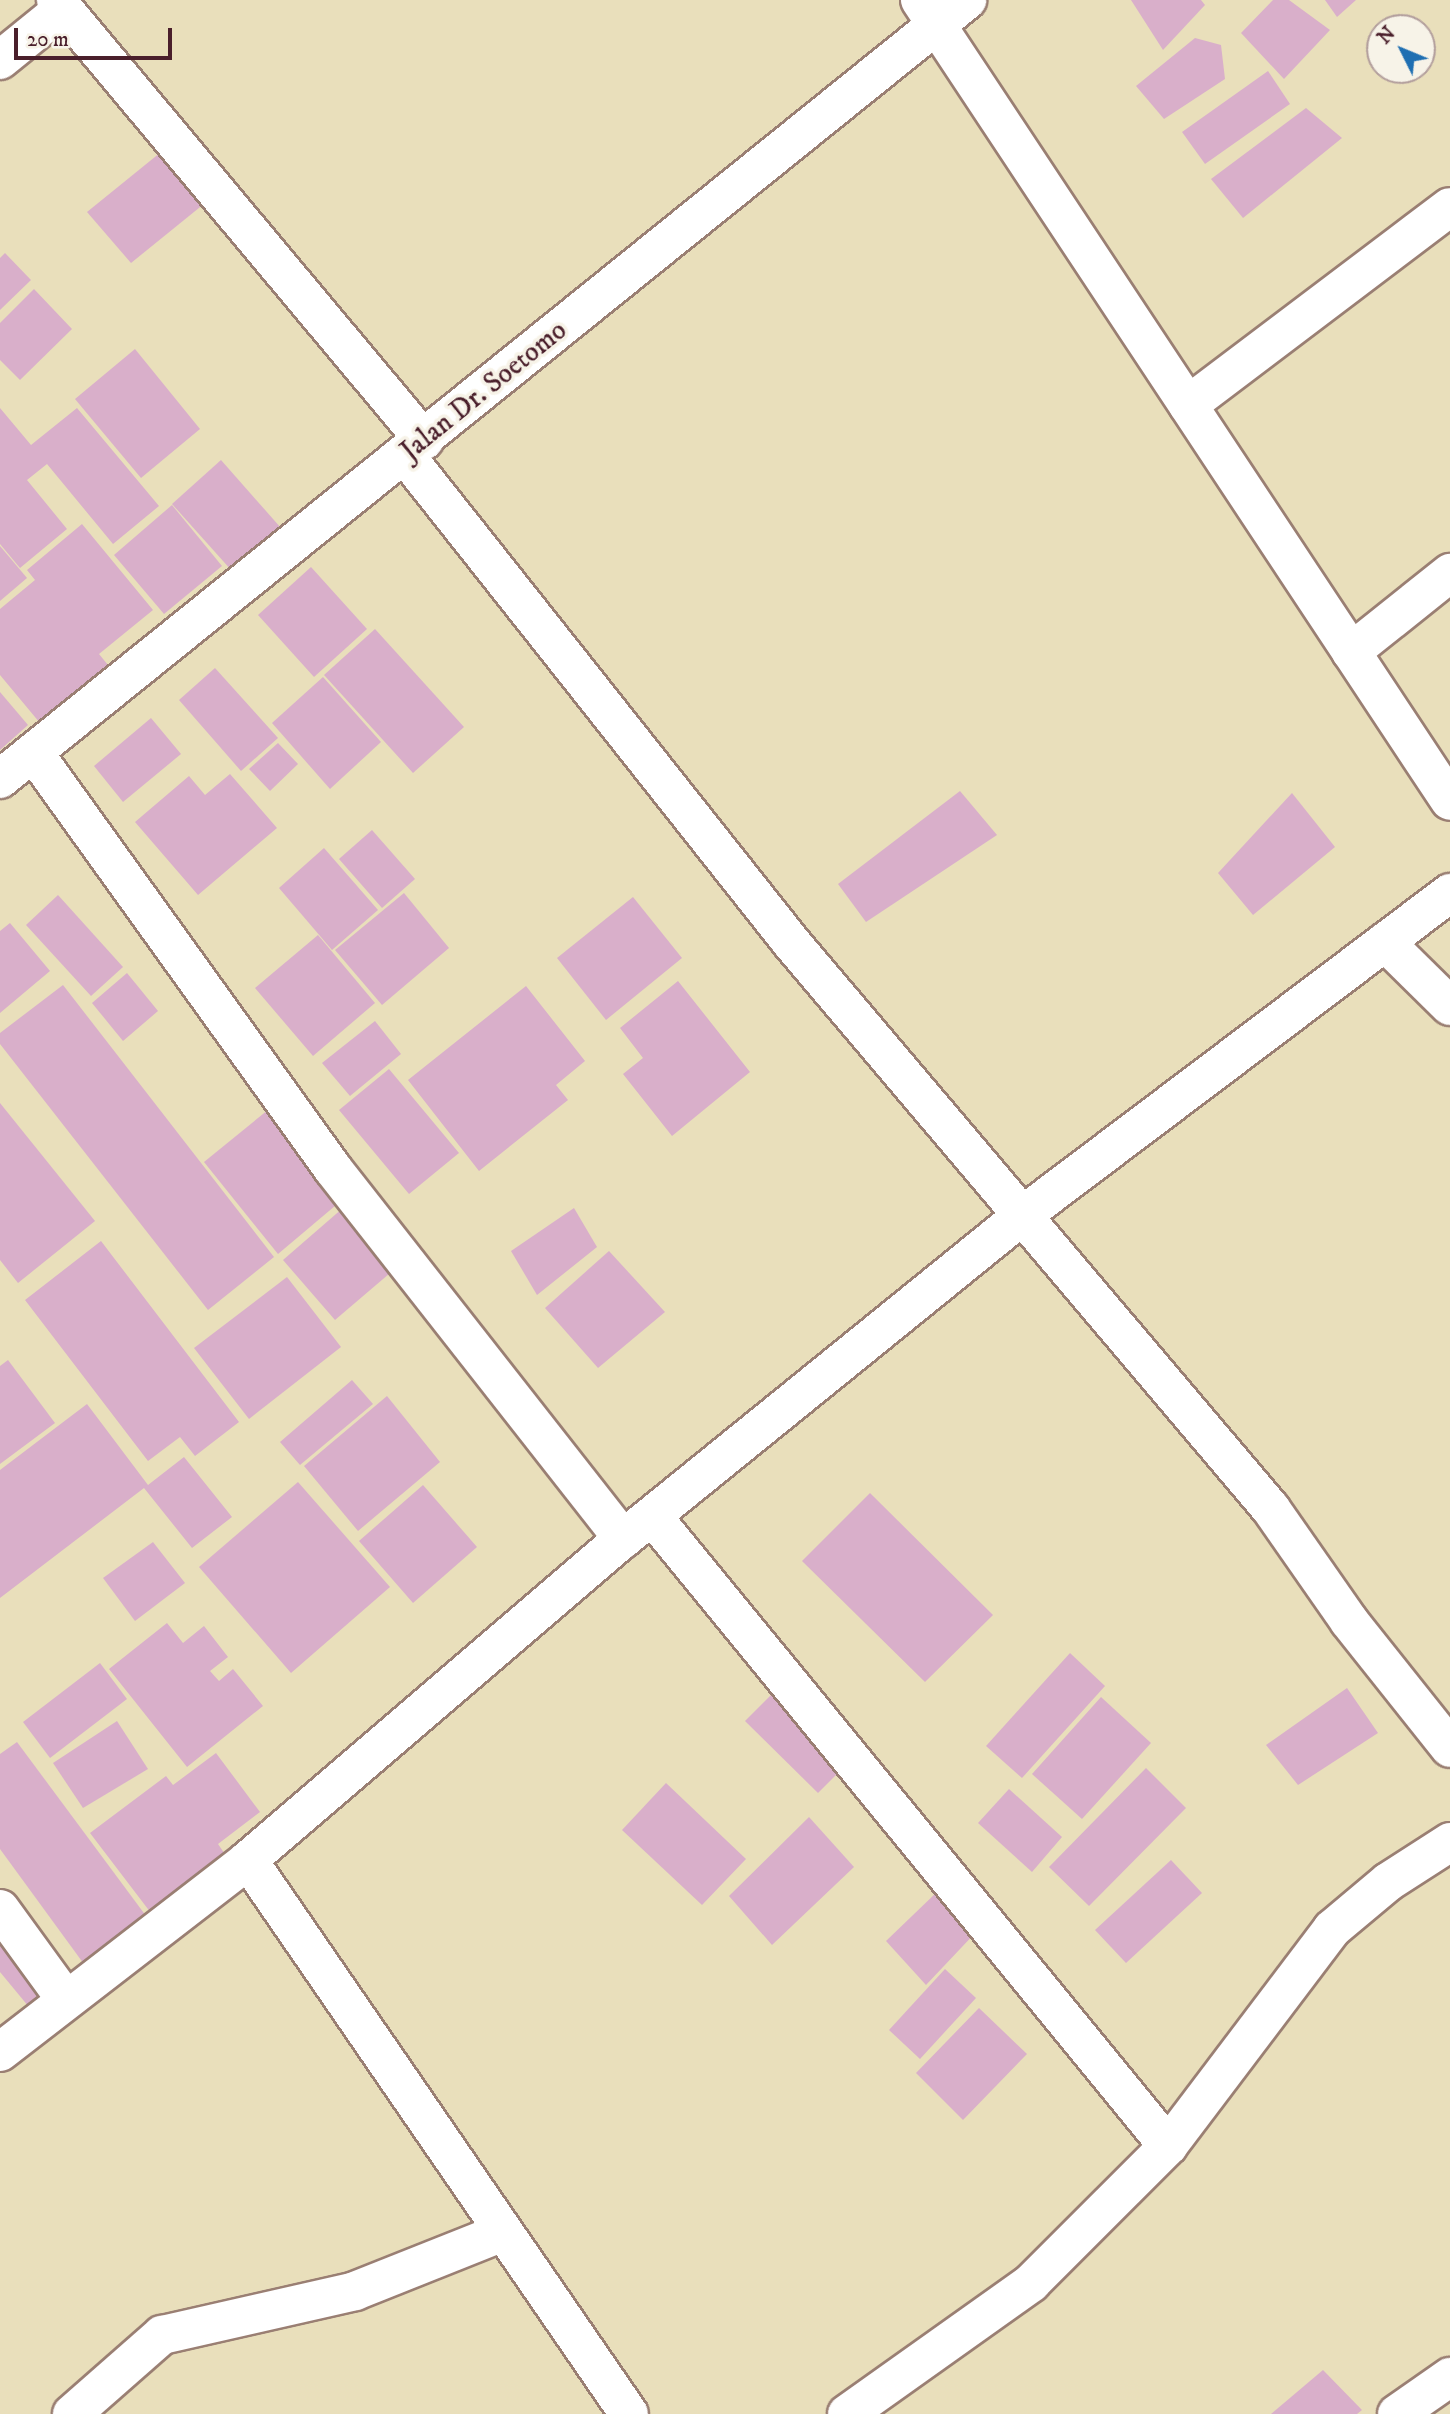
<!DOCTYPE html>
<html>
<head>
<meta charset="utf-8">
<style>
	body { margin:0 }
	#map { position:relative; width:1450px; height:2414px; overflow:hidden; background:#e9dfbb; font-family:"IM FELL DW Pica",serif }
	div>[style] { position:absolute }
	.building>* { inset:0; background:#d9afca }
	.roads { filter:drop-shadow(2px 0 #9a7f73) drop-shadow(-2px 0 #9a7f73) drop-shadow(0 2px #9a7f73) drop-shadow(0 -2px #9a7f73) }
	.street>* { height:38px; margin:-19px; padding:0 19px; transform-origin:19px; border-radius:19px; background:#fff }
	.secondary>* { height:38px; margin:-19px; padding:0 19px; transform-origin:19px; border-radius:19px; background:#fff }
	span { translate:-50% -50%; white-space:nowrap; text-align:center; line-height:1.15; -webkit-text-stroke:7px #f7f3e8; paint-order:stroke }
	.street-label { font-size:28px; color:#4a1f2b }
	.north { position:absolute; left:1366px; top:14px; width:70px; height:70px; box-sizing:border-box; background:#f7f3e8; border:2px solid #b29e9c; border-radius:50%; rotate:313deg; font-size:19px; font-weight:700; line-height:28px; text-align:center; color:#4a1f2b }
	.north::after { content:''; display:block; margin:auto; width:24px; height:32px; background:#1f6fb2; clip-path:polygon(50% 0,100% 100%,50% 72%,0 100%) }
	.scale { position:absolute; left:14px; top:28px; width:158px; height:32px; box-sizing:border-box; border:4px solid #4a1f2b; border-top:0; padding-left:9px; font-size:21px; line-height:24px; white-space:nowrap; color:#4a1f2b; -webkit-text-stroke:5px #f7f3e8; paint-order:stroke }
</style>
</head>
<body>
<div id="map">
	<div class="building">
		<div style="clip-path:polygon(1131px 0,1201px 0,1205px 5px,1163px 50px)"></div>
		<div style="clip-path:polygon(1273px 0,1289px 0,1330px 30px,1284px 79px,1241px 33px)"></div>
		<div style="clip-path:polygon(1325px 0,1356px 0,1337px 17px)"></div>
		<div style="clip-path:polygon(1195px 38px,1221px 45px,1225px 79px,1164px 119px,1136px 86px)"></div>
		<div style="clip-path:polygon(1268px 71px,1290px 104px,1205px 164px,1182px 132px)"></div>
		<div style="clip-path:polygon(1306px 108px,1342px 138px,1243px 218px,1211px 179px)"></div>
		<div style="clip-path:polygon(166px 148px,210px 199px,131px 263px,87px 212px)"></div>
		<div style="clip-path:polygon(5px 253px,31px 280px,0 310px,0 258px)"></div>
		<div style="clip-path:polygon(34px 289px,72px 329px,20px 380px,0 360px,0 323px)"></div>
		<div style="clip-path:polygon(135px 349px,200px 429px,141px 478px,75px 399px)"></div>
		<div style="clip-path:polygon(0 408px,31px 445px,77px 408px,159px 506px,113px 544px,47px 464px,27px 480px,67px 529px,20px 568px,0 544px)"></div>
		<div style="clip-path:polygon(221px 460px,281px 528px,232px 571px,172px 504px)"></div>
		<div style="clip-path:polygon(172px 505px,222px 566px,164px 614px,114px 555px)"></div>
		<div style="clip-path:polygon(82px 524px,153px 610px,99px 654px,108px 665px,40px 723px,0 675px,0 609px,35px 580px,27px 570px)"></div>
		<div style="clip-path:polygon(0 546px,27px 578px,0 601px)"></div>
		<div style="clip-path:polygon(311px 567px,367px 629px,314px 677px,258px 615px)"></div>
		<div style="clip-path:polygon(375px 629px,464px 727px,413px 773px,324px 675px)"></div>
		<div style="clip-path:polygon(215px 668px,278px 738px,241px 771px,179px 700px)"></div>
		<div style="clip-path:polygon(323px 677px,381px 742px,330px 789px,272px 723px)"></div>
		<div style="clip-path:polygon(0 692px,28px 725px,0 750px)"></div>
		<div style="clip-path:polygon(151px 718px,181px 754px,123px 802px,94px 766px)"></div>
		<div style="clip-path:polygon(278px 743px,298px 764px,270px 791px,249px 769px)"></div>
		<div style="clip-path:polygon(230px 774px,277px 828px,198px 895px,135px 822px,189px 776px,205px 795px)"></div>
		<div style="clip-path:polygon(960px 791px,997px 835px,866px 922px,838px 884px)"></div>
		<div style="clip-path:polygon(1292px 793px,1335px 847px,1253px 915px,1218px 873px)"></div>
		<div style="clip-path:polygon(372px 830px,415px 879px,382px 908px,339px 859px)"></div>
		<div style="clip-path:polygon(324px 848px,378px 910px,332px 950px,279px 888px)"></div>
		<div style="clip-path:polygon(404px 893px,449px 948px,382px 1005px,335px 950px)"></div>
		<div style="clip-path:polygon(58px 895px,123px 967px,91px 996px,26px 925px)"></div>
		<div style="clip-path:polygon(633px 897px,682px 958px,606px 1020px,557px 958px)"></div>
		<div style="clip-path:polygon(10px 923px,50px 971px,0 1013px,0 931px)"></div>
		<div style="clip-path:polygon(318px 935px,375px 1003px,313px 1056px,255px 988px)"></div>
		<div style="clip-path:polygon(127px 973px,158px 1011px,123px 1041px,92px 1003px)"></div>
		<div style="clip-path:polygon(678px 981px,750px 1072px,672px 1136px,623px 1074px,643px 1058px,620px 1028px)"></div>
		<div style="clip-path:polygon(63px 985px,274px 1257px,208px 1310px,0 1044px,0 1033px)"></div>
		<div style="clip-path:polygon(526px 986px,585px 1061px,556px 1085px,568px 1100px,479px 1171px,408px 1080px)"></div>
		<div style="clip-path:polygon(375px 1021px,401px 1054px,350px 1096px,322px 1063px)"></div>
		<div style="clip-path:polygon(389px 1069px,459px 1153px,409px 1194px,339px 1110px)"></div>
		<div style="clip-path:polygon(279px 1101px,348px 1195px,278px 1254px,204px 1162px)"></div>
		<div style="clip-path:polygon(0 1103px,95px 1221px,18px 1283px,0 1260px)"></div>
		<div style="clip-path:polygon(351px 1201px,403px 1262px,335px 1320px,283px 1260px)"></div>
		<div style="clip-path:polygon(574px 1208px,597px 1247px,537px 1295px,511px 1251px)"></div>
		<div style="clip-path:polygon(101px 1241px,239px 1422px,195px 1456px,180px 1437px,148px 1461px,25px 1300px)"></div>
		<div style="clip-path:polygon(609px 1251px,665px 1312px,598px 1368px,545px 1308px)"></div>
		<div style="clip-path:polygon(287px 1277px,341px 1347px,249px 1419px,194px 1348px)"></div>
		<div style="clip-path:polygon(8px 1360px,55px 1423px,0 1464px,0 1366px)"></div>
		<div style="clip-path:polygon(352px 1380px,373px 1404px,300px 1465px,280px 1442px)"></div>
		<div style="clip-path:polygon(387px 1396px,440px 1462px,358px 1531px,304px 1466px)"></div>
		<div style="clip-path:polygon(87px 1404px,148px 1485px,184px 1457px,232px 1517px,192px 1548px,144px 1488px,0 1598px,0 1470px)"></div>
		<div style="clip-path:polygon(298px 1482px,390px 1587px,291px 1673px,199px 1567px)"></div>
		<div style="clip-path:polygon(423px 1485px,477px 1547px,413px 1603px,359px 1541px)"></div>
		<div style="clip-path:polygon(870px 1493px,993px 1615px,925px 1682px,802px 1561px)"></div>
		<div style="clip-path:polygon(153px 1542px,185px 1583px,135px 1621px,103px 1578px)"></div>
		<div style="clip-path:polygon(167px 1623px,183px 1643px,204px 1626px,228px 1657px,210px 1671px,219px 1681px,233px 1669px,263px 1706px,187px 1767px,109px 1669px)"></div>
		<div style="clip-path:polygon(1070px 1653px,1105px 1686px,1022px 1778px,986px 1746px)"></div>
		<div style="clip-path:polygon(100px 1663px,127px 1699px,50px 1758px,23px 1722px)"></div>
		<div style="clip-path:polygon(1347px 1688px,1378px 1733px,1298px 1785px,1266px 1745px)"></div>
		<div style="clip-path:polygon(773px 1693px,846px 1765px,818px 1793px,745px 1721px)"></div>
		<div style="clip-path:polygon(1101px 1697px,1151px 1743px,1082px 1819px,1032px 1774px)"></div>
		<div style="clip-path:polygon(117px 1721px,148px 1769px,83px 1808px,53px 1763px)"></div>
		<div style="clip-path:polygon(17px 1742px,152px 1924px,89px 1971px,0 1849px,0 1754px)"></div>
		<div style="clip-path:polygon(216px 1753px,260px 1812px,218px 1844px,229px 1860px,154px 1917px,90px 1833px,166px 1776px,173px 1785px)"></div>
		<div style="clip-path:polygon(1146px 1768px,1186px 1808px,1089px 1906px,1049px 1867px)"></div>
		<div style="clip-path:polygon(666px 1783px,746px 1859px,702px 1905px,622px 1830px)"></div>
		<div style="clip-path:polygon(1009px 1789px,1062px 1837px,1032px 1872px,978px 1823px)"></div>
		<div style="clip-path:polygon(809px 1817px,854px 1867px,772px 1945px,729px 1896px)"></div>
		<div style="clip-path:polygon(1171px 1860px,1202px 1893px,1126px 1963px,1095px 1930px)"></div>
		<div style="clip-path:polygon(938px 1891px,978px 1930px,926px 1985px,886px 1941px)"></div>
		<div style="clip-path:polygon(0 1913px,52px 1987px,29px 2007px,0 1972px)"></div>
		<div style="clip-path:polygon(945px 1969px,976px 1998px,920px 2059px,889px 2030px)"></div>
		<div style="clip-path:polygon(979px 2008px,1027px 2054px,963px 2120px,916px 2073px)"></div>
		<div style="clip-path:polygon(1323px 2370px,1362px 2410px,1357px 2414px,1271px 2414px)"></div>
	</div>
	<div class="roads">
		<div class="street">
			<div style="left:56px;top:0;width:574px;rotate:50.09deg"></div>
			<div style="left:920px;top:0;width:960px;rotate:56.51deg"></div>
			<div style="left:0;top:60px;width:81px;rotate:-39deg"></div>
			<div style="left:1188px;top:405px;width:328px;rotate:-37.1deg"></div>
			<div style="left:405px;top:455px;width:620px;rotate:51.61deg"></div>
			<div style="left:790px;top:941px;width:744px;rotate:49.74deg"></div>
			<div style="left:1271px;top:1509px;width:136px;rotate:55.1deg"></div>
			<div style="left:1349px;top:1621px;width:162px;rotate:51.5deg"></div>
			<div style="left:1351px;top:652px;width:127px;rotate:-38.6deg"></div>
			<div style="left:34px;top:753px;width:512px;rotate:54.29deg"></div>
			<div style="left:333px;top:1169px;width:470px;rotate:51.9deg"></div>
			<div style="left:1385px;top:942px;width:91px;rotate:44.6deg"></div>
			<div style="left:653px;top:1517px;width:813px;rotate:50.69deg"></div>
			<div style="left:248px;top:1860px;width:672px;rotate:55.48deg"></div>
			<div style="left:0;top:1909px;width:112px;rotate:54deg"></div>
			<div style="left:0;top:2052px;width:314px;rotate:-37.7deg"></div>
			<div style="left:248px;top:1860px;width:494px;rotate:-40.6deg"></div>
			<div style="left:623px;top:1539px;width:515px;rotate:-39.01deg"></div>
			<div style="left:1023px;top:1215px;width:535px;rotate:-37.02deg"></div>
			<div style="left:72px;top:2414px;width:120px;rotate:-41.3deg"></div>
			<div style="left:162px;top:2335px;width:198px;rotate:-12.8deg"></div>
			<div style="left:355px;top:2291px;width:157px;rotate:-21.7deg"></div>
			<div style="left:847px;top:2414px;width:226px;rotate:-35.4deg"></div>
			<div style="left:1031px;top:2283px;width:194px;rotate:-45deg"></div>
			<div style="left:1168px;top:2146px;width:272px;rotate:-52.9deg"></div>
			<div style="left:1332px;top:1929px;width:73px;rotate:-40deg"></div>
			<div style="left:1388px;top:1882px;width:74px;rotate:-32.8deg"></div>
			<div style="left:1397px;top:2414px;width:65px;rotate:-34.9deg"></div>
		</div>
		<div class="secondary">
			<div style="left:0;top:779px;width:1242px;rotate:-38.85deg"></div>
		</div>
	</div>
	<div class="street-label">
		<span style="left:484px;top:391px;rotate:-39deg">Jalan Dr. Soetomo</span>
	</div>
	<div class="north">N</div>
	<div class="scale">20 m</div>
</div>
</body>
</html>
